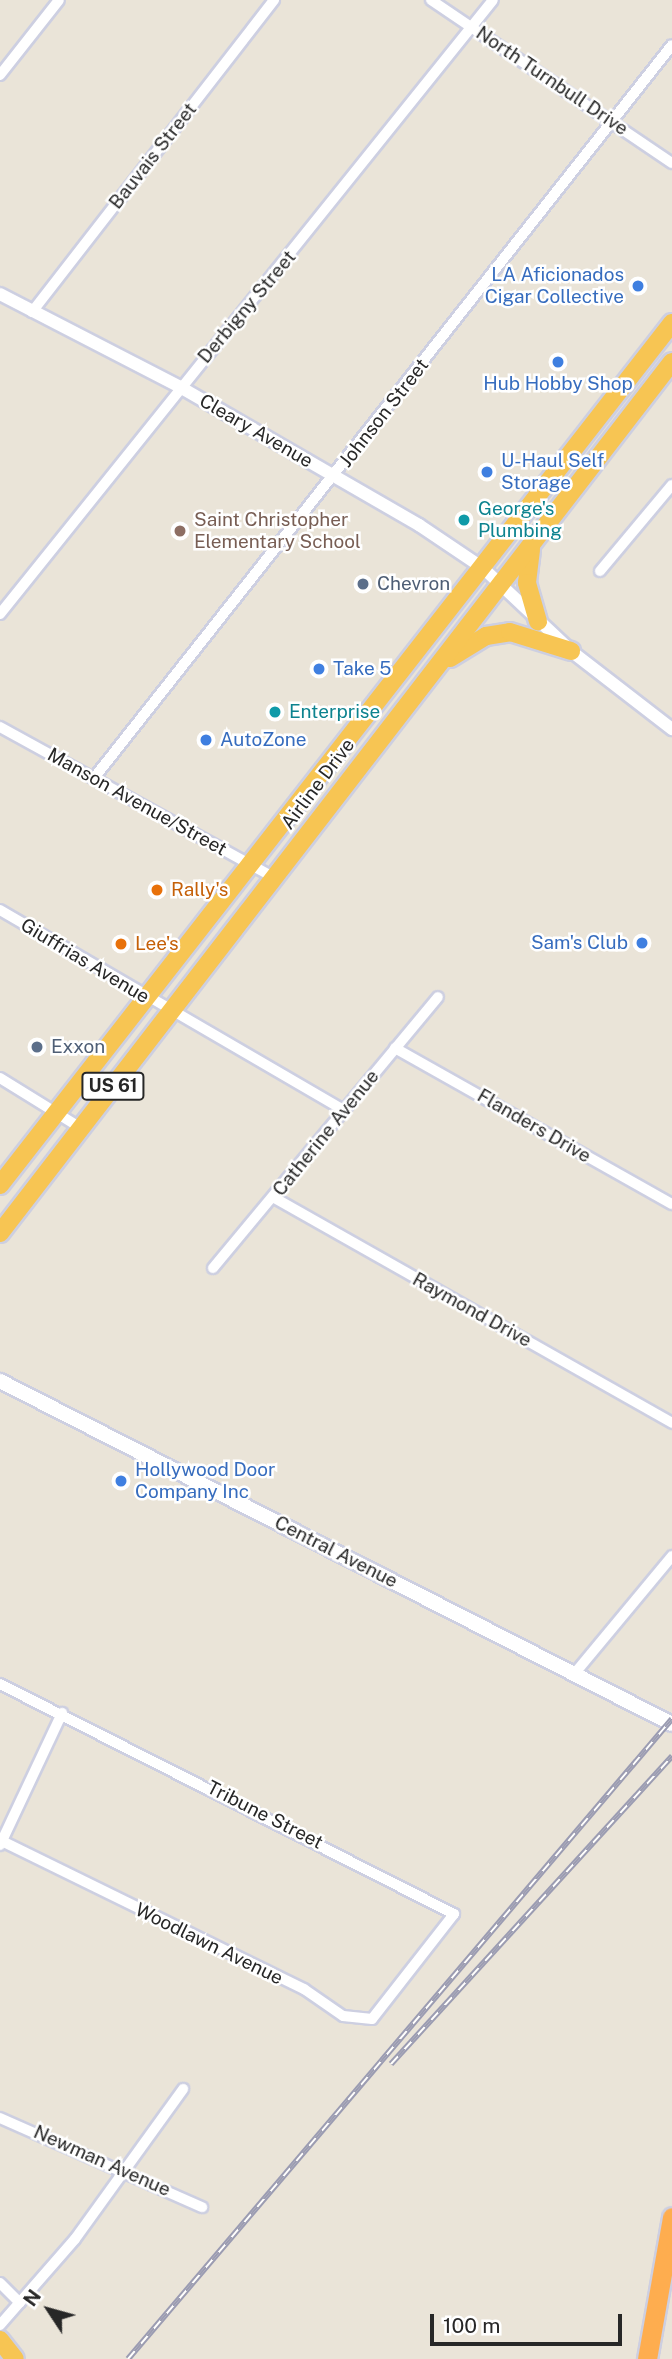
<!DOCTYPE html>
<html>
<head>
<meta charset="utf-8">
<style>
	body { margin:0 }
	#map { position:relative; width:672px; height:2359px; overflow:hidden; background:#eae4d8; font-family:"Public Sans",sans-serif }
	div>[style] { position:absolute }
	.roads { filter:drop-shadow(2px 0 #cdcfe1) drop-shadow(-2px 0 #cdcfe1) drop-shadow(0 2px #cdcfe1) drop-shadow(0 -2px #cdcfe1) }
	.minor>* { height:10px; margin:-5px; padding:0 5px; transform-origin:5px; border-radius:5px; background:#fff }
	.tertiary>* { height:12px; margin:-6px; padding:0 6px; transform-origin:6px; border-radius:6px; background:#fff }
	.secondary>* { height:14px; margin:-7px; padding:0 7px; transform-origin:7px; border-radius:7px; background:#fff }
	.trunk>* { height:18px; margin:-9px; padding:0 9px; transform-origin:9px; border-radius:9px; background:#f7c553 }
	.motorway>* { height:19px; margin:-9.5px; padding:0 9.5px; transform-origin:9.5px; border-radius:9.5px; background:#fead4f }
	.rail>* { height:6px; margin-top:-3px; transform-origin:0; background:repeating-linear-gradient(90deg,#fff 0 10px,#9b9cb2 0 20px); box-sizing:border-box; border-block:2px solid #9b9cb2 }
	.dots>* { width:19px; height:19px; translate:-50% -50%; box-sizing:border-box; border:4px solid #fff; border-radius:50% }
	span { translate:-50% -50%; white-space:nowrap; text-align:center; line-height:1.15; -webkit-text-stroke:5px #fff; paint-order:stroke }
	.shield-label span { padding:2px 5px; background:#fff; border:2px solid; border-radius:5px; -webkit-text-stroke-width:0 }
	.shield-label { font-size:18px; color:#272727; font-weight:700 }
	.street-label { font-size:19px; color:#272727 }
	.shop-label { font-size:19px; color:#366cbe }
	.right { translate:-100% -50%; text-align:right }
	.left { translate:0 -50%; text-align:left }
	.culture-label { font-size:19px; color:#0d838f }
	.education-label { font-size:19px; color:#785e54 }
	.service-label { font-size:19px; color:#4e5e75 }
	.food-label { font-size:19px; color:#c56008 }
	.north { position:absolute; left:14px; top:2275px; width:70px; height:70px; -webkit-text-stroke:5px #fff; paint-order:stroke; rotate:306deg; font-size:19px; font-weight:700; line-height:28px; text-align:center; color:#272727 }
	.north::after { content:''; display:block; margin:auto; width:24px; height:32px; background:#272727; clip-path:polygon(50% 0,100% 100%,50% 72%,0 100%) }
	.scale { position:absolute; left:430px; top:2314px; width:192px; height:32px; box-sizing:border-box; border:4px solid #272727; border-top:0; padding-left:9px; font-size:21px; line-height:24px; white-space:nowrap; color:#272727; -webkit-text-stroke:5px #fff; paint-order:stroke }
</style>
</head>
<body>
<div id="map">
	<div class="roads">
		<div class="minor">
			<div style="left:431px;top:0;width:291px;rotate:34.1deg"></div>
			<div style="left:0;top:75px;width:95px;rotate:-51.8deg"></div>
			<div style="left:32px;top:312px;width:395px;rotate:-52.2deg"></div>
			<div style="left:600px;top:571px;width:112px;rotate:-50.1deg"></div>
			<div style="left:0;top:614px;width:787px;rotate:-51.24deg"></div>
			<div style="left:0;top:727px;width:311px;rotate:28.8deg"></div>
			<div style="left:94px;top:778px;width:933px;rotate:-51.74deg"></div>
			<div style="left:0;top:910px;width:397px;rotate:30.2deg"></div>
			<div style="left:395px;top:1048px;width:318px;rotate:29.4deg"></div>
			<div style="left:0;top:1078px;width:95px;rotate:31.7deg"></div>
			<div style="left:273px;top:1197px;width:459px;rotate:29.5deg"></div>
			<div style="left:213px;top:1268px;width:352px;rotate:-50.3deg"></div>
			<div style="left:575px;top:1673px;width:152px;rotate:-50.3deg"></div>
			<div style="left:0;top:1684px;width:509px;rotate:26.87deg"></div>
			<div style="left:454px;top:1914px;width:133px;rotate:128deg"></div>
			<div style="left:372px;top:2019px;width:29px;rotate:-174deg"></div>
			<div style="left:343px;top:2016px;width:47px;rotate:-145.3deg"></div>
			<div style="left:304px;top:1989px;width:339px;rotate:-153.9deg"></div>
			<div style="left:0;top:1845px;width:146px;rotate:-64.8deg"></div>
			<div style="left:0;top:2118px;width:221px;rotate:23.8deg"></div>
			<div style="left:0;top:2283px;width:28px;rotate:45deg"></div>
			<div style="left:0;top:2325px;width:114px;rotate:-48.9deg"></div>
			<div style="left:75px;top:2239px;width:185px;rotate:-54.2deg"></div>
		</div>
		<div class="tertiary">
			<div style="left:0;top:294px;width:203px;rotate:27.3deg"></div>
			<div style="left:180px;top:387px;width:276px;rotate:30deg"></div>
			<div style="left:419px;top:525px;width:77px;rotate:33.9deg"></div>
			<div style="left:483px;top:568px;width:121px;rotate:43.3deg"></div>
			<div style="left:571px;top:651px;width:128px;rotate:37.7deg"></div>
		</div>
		<div class="secondary">
			<div style="left:0;top:1381px;width:754px;rotate:27.04deg"></div>
		</div>
		<div class="trunk">
			<div style="left:531px;top:550px;width:33px;rotate:97deg"></div>
			<div style="left:527px;top:583px;width:40px;rotate:74deg"></div>
			<div style="left:450px;top:658px;width:42px;rotate:-31.4deg"></div>
			<div style="left:486px;top:636px;width:24px;rotate:-9deg"></div>
			<div style="left:510px;top:632px;width:64px;rotate:17.3deg"></div>
			<div style="left:0;top:1185px;width:1093px;rotate:-52.06deg"></div>
			<div style="left:0;top:1233px;width:1100px;rotate:-52.35deg"></div>
			<div style="left:0;top:2340px;width:24px;rotate:52deg"></div>
		</div>
		<div class="motorway">
			<div style="left:647px;top:2359px;width:144px;rotate:-80deg"></div>
		</div>
	</div>
	<div class="rail">
		<div style="left:391px;top:2064px;width:417px;rotate:-47.6deg"></div>
		<div style="left:128px;top:2359px;width:840px;rotate:-49.64deg"></div>
	</div>
	<div class="dots">
		<div style="left:638px;top:286px;background:#3f7fe0"></div>
		<div style="left:558px;top:362px;background:#3f7fe0"></div>
		<div style="left:487px;top:472px;background:#3f7fe0"></div>
		<div style="left:464px;top:520px;background:#0f9aa8"></div>
		<div style="left:180px;top:531px;background:#8d6e63"></div>
		<div style="left:363px;top:584px;background:#5c6f8a"></div>
		<div style="left:319px;top:669px;background:#3f7fe0"></div>
		<div style="left:275px;top:712px;background:#0f9aa8"></div>
		<div style="left:206px;top:740px;background:#3f7fe0"></div>
		<div style="left:157px;top:890px;background:#e8710a"></div>
		<div style="left:642px;top:943px;background:#3f7fe0"></div>
		<div style="left:121px;top:944px;background:#e8710a"></div>
		<div style="left:37px;top:1047px;background:#5c6f8a"></div>
		<div style="left:121px;top:1481px;background:#3f7fe0"></div>
	</div>
	<div class="shield-label">
		<span style="left:113px;top:1086px">US 61</span>
	</div>
	<div class="street-label">
		<span style="left:552px;top:81px;rotate:34deg">North Turnbull Drive</span>
		<span style="left:153px;top:156px;rotate:-52deg">Bauvais Street</span>
		<span style="left:247px;top:307px;rotate:-50deg">Derbigny Street</span>
		<span style="left:384px;top:413px;rotate:-52deg">Johnson Street</span>
		<span style="left:256px;top:431px;rotate:30deg">Cleary Avenue</span>
		<span style="left:318px;top:784px;rotate:-53deg">Airline Drive</span>
		<span style="left:137px;top:802px;rotate:29deg">Manson Avenue/Street</span>
		<span style="left:85px;top:961px;rotate:31deg">Giuffrias Avenue</span>
		<span style="left:534px;top:1126px;rotate:30deg">Flanders Drive</span>
		<span style="left:326px;top:1133px;rotate:-51deg">Catherine Avenue</span>
		<span style="left:472px;top:1310px;rotate:29deg">Raymond Drive</span>
		<span style="left:336px;top:1552px;rotate:27deg">Central Avenue</span>
		<span style="left:265px;top:1815px;rotate:27deg">Tribune Street</span>
		<span style="left:209px;top:1944px;rotate:26deg">Woodlawn Avenue</span>
		<span style="left:102px;top:2161px;rotate:24deg">Newman Avenue</span>
	</div>
	<div class="shop-label">
		<span class="right" style="left:624px;top:286px">LA Aficionados<br>Cigar Collective</span>
		<span style="left:558px;top:384px">Hub Hobby Shop</span>
		<span class="left" style="left:501px;top:472px">U-Haul Self<br>Storage</span>
		<span class="left" style="left:333px;top:669px">Take 5</span>
		<span class="left" style="left:220px;top:740px">AutoZone</span>
		<span class="right" style="left:628px;top:943px">Sam's Club</span>
		<span class="left" style="left:135px;top:1481px">Hollywood Door<br>Company Inc</span>
	</div>
	<div class="culture-label">
		<span class="left" style="left:478px;top:520px">George's<br>Plumbing</span>
		<span class="left" style="left:289px;top:712px">Enterprise</span>
	</div>
	<div class="education-label">
		<span class="left" style="left:194px;top:531px">Saint Christopher<br>Elementary School</span>
	</div>
	<div class="service-label">
		<span class="left" style="left:377px;top:584px">Chevron</span>
		<span class="left" style="left:51px;top:1047px">Exxon</span>
	</div>
	<div class="food-label">
		<span class="left" style="left:171px;top:890px">Rally's</span>
		<span class="left" style="left:135px;top:944px">Lee's</span>
	</div>
	<div class="north">N</div>
	<div class="scale">100 m</div>
</div>
</body>
</html>
